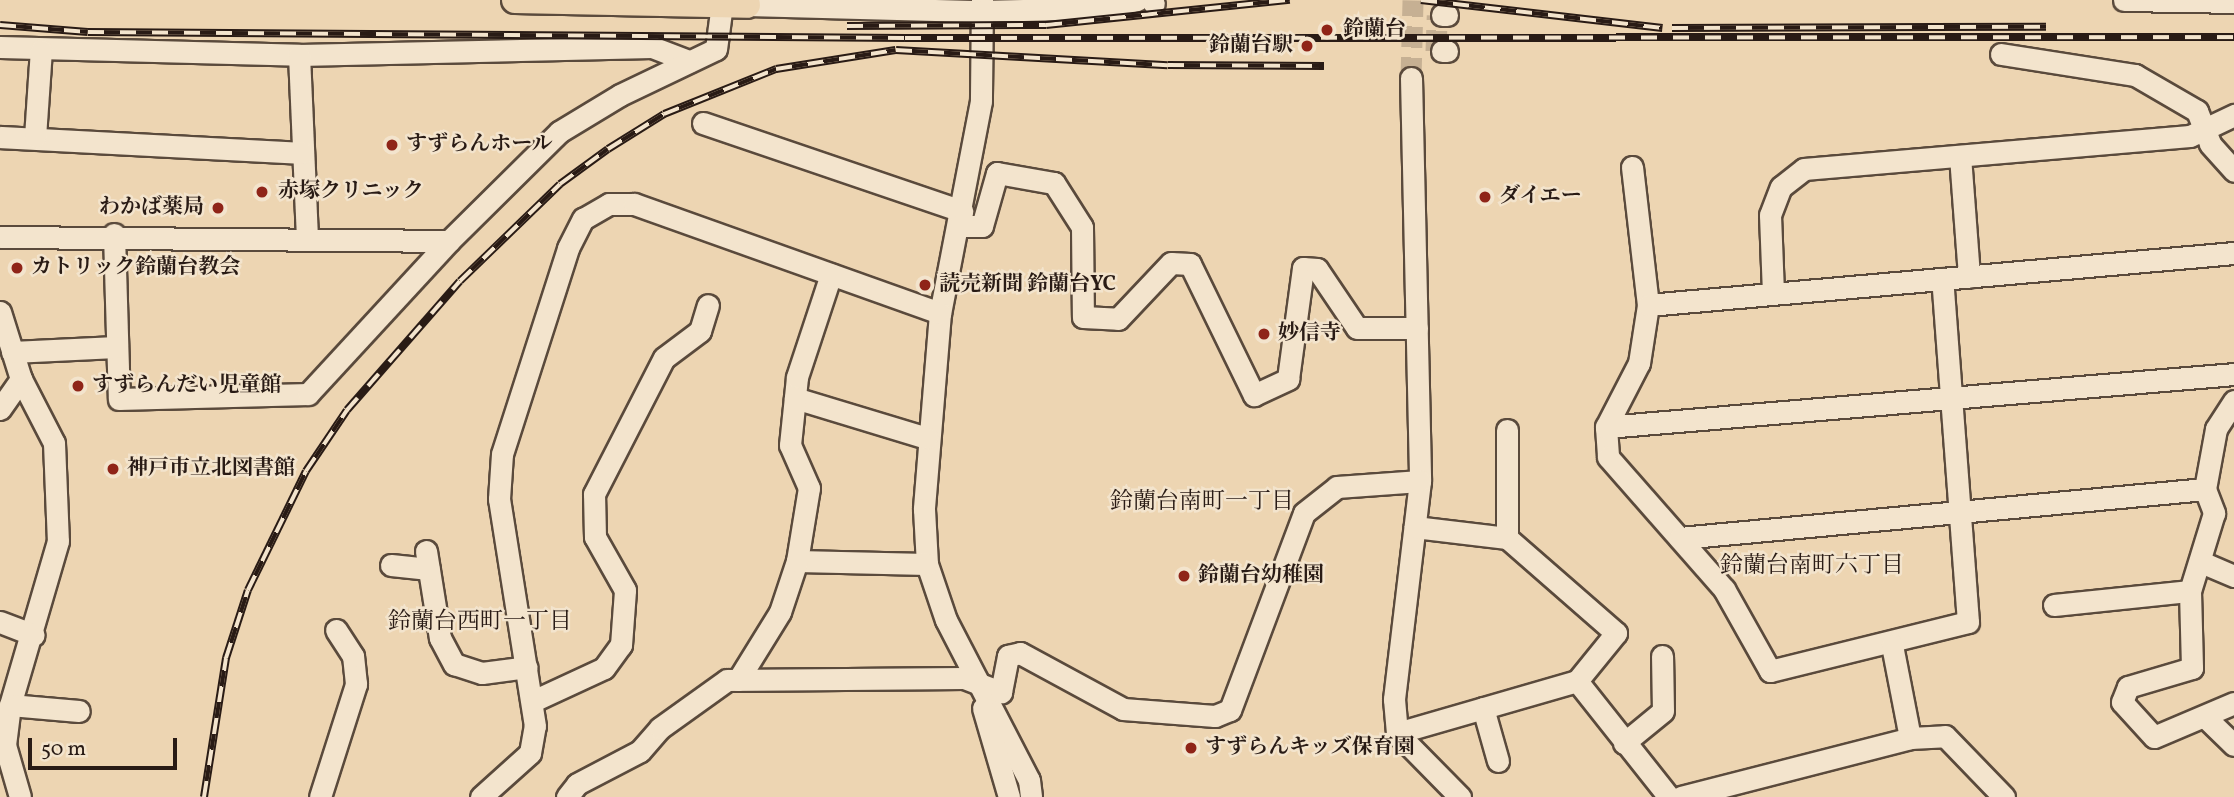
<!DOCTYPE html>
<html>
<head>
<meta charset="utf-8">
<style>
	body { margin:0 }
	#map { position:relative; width:2234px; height:797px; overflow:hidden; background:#edd5b2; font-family:Vollkorn,"Noto Serif JP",serif }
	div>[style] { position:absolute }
	.minor-tunnel>* { height:21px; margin-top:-10.5px; transform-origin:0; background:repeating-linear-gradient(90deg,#c6b093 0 21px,transparent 0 31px) }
	.roads { filter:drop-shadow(2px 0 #5a4a3c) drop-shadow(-2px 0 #5a4a3c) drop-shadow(0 2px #5a4a3c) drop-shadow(0 -2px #5a4a3c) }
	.minor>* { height:21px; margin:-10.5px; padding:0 10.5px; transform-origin:10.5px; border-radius:10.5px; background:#f3e4cd }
	.major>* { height:26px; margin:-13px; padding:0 13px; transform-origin:13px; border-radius:13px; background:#edd5b2 }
	.rail>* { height:8px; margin-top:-4px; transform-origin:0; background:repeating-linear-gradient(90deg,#f3e4cd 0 16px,#291b15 0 32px); box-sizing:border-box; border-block:2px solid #291b15 }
	.dots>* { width:19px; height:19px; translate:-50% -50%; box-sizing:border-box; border:4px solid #f3e4cd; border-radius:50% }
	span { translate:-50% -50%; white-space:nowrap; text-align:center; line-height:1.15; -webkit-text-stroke:5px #f3e4cd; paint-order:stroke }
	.poi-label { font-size:21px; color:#291b15; font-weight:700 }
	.left { translate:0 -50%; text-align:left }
	.right { translate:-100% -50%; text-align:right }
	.neighbourhood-label { font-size:23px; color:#291b15 }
	.scale { position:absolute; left:28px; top:738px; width:149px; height:32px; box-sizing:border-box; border:4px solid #291b15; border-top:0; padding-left:9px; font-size:21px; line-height:24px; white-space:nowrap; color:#291b15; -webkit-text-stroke:5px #f3e4cd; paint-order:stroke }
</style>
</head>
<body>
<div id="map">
	<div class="minor-tunnel">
		<div style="left:1436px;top:51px;width:36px;rotate:-88deg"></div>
		<div style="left:1437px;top:15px;width:10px"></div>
		<div style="left:1411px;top:78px;width:78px;rotate:-88.5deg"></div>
	</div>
	<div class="roads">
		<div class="minor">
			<div style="left:982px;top:0;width:101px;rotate:90.6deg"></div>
			<div style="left:981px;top:101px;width:216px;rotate:100.9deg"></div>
			<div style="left:940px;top:313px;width:197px;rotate:94.7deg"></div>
			<div style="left:924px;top:509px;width:55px;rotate:86.9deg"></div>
			<div style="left:927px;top:564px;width:59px;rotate:71.3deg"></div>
			<div style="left:946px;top:620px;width:180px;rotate:62.6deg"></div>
			<div style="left:1029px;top:780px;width:17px;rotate:83deg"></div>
			<div style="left:1152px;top:0;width:4px;rotate:63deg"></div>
			<div style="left:2124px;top:0;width:110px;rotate:1deg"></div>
			<div style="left:747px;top:5px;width:235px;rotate:1.5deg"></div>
			<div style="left:982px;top:11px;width:123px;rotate:-1.4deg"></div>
			<div style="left:1105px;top:8px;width:33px;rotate:-14deg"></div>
			<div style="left:1442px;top:15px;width:5px"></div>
			<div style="left:0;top:47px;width:299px;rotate:1.5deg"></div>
			<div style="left:299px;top:55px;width:353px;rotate:-1.3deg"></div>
			<div style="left:652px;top:47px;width:40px;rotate:21deg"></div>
			<div style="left:1442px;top:51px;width:5px"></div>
			<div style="left:2001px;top:54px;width:136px;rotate:8.9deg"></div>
			<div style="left:2135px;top:75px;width:72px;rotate:30.1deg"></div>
			<div style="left:2197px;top:111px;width:35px;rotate:68deg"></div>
			<div style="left:2210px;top:144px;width:36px;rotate:48deg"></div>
			<div style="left:299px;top:55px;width:185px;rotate:87.5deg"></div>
			<div style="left:1411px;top:78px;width:403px;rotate:88.7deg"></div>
			<div style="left:1420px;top:481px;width:220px;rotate:96.8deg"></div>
			<div style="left:1394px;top:699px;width:34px;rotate:85deg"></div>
			<div style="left:1397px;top:733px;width:90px;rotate:45.5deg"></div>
			<div style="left:703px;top:123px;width:274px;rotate:18.8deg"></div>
			<div style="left:0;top:137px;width:303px;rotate:3deg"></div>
			<div style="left:35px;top:137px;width:87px;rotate:-86.1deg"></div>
			<div style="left:1960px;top:156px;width:121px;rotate:85.7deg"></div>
			<div style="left:1632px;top:167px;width:139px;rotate:83.4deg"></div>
			<div style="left:1648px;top:305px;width:59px;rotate:98.8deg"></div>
			<div style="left:1639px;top:363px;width:72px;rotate:117.3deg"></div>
			<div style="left:1606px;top:427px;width:30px;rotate:86deg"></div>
			<div style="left:1608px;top:457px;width:176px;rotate:48.7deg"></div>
			<div style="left:1724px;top:589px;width:94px;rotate:60.7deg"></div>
			<div style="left:1770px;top:671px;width:204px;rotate:-13.9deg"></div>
			<div style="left:1968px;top:622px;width:344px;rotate:-94.3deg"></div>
			<div style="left:959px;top:226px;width:23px"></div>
			<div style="left:982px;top:226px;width:55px;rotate:-74.2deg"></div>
			<div style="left:997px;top:173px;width:58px;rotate:10deg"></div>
			<div style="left:1054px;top:183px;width:52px;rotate:57.5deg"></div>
			<div style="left:1082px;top:227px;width:90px;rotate:89.4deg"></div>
			<div style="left:1083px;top:317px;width:35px;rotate:3deg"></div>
			<div style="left:1118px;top:319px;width:77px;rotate:-46.6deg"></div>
			<div style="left:1171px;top:263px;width:19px;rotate:3deg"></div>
			<div style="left:1190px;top:264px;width:146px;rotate:64deg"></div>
			<div style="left:1254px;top:395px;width:38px;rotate:-25deg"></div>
			<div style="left:1288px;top:379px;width:112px;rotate:-82.3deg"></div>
			<div style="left:1303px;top:268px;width:14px;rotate:4deg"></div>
			<div style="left:1317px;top:269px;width:71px;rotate:55.9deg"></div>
			<div style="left:1357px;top:328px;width:60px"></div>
			<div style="left:114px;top:234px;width:165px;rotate:88.3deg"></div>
			<div style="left:119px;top:399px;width:189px;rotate:-1.5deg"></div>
			<div style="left:308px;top:394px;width:208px;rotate:-47.3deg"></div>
			<div style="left:0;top:237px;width:449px;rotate:0.5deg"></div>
			<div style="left:449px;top:241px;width:155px;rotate:-44.7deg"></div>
			<div style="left:559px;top:132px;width:71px;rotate:-31.2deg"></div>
			<div style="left:620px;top:95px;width:106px;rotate:-25.6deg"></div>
			<div style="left:716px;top:49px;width:45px;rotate:-82.4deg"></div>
			<div style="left:1773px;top:293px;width:78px;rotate:-92.2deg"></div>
			<div style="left:1770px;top:215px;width:30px;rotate:-69deg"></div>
			<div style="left:1781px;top:187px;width:29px;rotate:-38deg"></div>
			<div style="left:1804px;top:169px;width:387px;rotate:-4.9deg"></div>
			<div style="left:2190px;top:136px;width:49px;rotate:-25.5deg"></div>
			<div style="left:1648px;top:305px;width:588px;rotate:-5.07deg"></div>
			<div style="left:0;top:312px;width:70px;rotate:72.6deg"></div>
			<div style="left:21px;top:379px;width:72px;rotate:62.7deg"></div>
			<div style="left:54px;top:443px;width:98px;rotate:87.7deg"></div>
			<div style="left:58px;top:541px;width:171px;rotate:106.3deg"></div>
			<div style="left:10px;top:705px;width:40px;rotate:97.1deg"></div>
			<div style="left:5px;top:745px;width:54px;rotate:73.9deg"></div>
			<div style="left:12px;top:352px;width:104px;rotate:-2.8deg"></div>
			<div style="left:795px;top:398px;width:138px;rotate:16.9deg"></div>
			<div style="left:2234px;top:401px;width:33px;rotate:123deg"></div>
			<div style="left:2216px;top:429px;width:61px;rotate:100.4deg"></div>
			<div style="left:2205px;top:489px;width:26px;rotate:69deg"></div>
			<div style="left:2214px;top:513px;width:82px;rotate:107.1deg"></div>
			<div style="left:2190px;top:591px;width:77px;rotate:88.5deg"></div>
			<div style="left:2192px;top:668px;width:67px;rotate:163.5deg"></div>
			<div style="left:2128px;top:687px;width:16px;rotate:112deg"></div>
			<div style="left:2122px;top:702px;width:47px;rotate:47.6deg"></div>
			<div style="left:2154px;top:737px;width:87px;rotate:-23deg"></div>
			<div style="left:0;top:409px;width:37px;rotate:-55deg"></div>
			<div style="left:1606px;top:427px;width:630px;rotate:-4.82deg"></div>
			<div style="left:1507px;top:430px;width:108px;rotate:90deg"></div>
			<div style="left:1680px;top:538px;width:527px;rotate:-5.33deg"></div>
			<div style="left:426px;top:551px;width:88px;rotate:80.9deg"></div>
			<div style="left:440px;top:638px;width:30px;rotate:62deg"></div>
			<div style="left:454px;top:664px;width:29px;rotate:18deg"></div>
			<div style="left:482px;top:673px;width:45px;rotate:-7.6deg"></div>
			<div style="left:797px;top:561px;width:130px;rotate:1.3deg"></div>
			<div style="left:2201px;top:562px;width:36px;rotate:23deg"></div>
			<div style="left:391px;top:565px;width:38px;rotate:6deg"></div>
			<div style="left:2054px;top:605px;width:137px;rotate:-5.9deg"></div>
			<div style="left:0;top:622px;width:36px;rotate:21deg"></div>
			<div style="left:1892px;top:645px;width:95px;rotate:79deg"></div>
			<div style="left:738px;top:680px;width:80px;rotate:-58.3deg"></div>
			<div style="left:780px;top:612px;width:54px;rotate:-71.6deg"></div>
			<div style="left:797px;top:561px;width:74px;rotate:-80.7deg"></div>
			<div style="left:809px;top:488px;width:47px;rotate:-113.8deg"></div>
			<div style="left:790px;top:445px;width:68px;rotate:-84.1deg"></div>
			<div style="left:797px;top:377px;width:108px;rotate:-71.7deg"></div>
			<div style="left:1577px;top:681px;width:148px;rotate:51.6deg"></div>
			<div style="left:533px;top:701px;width:78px;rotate:-24.9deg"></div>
			<div style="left:604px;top:668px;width:29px;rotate:-54deg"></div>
			<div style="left:621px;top:645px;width:55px;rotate:-85.8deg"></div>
			<div style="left:625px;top:590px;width:61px;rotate:-119.5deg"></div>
			<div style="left:595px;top:537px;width:43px;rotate:-91.3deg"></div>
			<div style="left:594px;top:494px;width:153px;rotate:-62.8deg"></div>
			<div style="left:664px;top:358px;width:45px;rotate:-36.9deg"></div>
			<div style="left:700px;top:331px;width:27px;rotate:-73deg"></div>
			<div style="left:10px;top:705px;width:69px;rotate:5deg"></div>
			<div style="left:983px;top:708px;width:93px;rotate:73.7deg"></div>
			<div style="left:1483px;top:708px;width:55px;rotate:74.2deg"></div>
			<div style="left:2206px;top:718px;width:39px;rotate:44deg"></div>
			<div style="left:1397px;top:733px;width:187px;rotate:-16.1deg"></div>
			<div style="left:1577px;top:681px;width:62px;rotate:-50.9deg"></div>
			<div style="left:1616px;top:633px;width:145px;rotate:-138.9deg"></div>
			<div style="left:1507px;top:538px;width:93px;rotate:-173.2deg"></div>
			<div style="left:1624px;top:743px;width:50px;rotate:-39.4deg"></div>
			<div style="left:1663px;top:711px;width:55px;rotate:-91deg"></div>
			<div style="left:320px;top:797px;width:119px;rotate:-72.3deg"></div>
			<div style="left:356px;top:684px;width:28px;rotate:-96deg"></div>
			<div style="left:353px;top:656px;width:31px;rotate:-123deg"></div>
			<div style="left:481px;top:797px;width:66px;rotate:-41.9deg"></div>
			<div style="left:530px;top:753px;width:27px;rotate:-80deg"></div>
			<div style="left:535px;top:726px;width:230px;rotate:-99deg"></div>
			<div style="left:499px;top:499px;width:45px;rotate:-86.2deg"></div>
			<div style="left:502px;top:454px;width:216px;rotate:-72.2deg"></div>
			<div style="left:568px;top:248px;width:33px;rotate:-63deg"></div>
			<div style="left:583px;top:219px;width:30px;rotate:-30deg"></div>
			<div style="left:609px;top:204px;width:25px"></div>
			<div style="left:634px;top:204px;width:325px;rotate:19.6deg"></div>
			<div style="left:567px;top:797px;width:16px;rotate:-52deg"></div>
			<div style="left:577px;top:784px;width:71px;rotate:-27.6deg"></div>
			<div style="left:640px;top:751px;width:30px;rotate:-49deg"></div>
			<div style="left:660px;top:728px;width:82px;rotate:-35.6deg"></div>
			<div style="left:727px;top:680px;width:237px;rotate:-0.5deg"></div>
			<div style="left:964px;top:678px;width:40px;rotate:21deg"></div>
			<div style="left:1001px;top:692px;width:37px;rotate:-79deg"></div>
			<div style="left:1008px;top:656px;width:12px;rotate:-14deg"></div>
			<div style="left:1020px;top:653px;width:117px;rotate:28.5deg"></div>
			<div style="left:1123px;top:709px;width:92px;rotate:4.4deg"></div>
			<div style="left:1215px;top:716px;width:16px;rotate:-22deg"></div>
			<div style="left:1230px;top:710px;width:210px;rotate:-69.4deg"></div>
			<div style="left:1304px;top:513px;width:42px;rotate:-38.2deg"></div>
			<div style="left:1337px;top:487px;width:83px;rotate:-4.1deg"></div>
			<div style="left:1681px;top:797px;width:236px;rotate:-14.4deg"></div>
			<div style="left:1910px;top:738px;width:35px;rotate:-3deg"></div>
			<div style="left:1945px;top:736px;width:85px;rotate:46deg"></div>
		</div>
		<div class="major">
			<div style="left:515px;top:0;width:232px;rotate:1.2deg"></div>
		</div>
	</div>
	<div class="rail">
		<div style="left:1421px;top:0;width:243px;rotate:6.6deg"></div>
		<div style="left:0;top:25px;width:88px;rotate:4.5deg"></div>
		<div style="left:88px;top:32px;width:817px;rotate:0.42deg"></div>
		<div style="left:905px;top:38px;width:1329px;rotate:-0.04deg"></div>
		<div style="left:847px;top:26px;width:199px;rotate:-0.3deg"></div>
		<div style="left:1046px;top:25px;width:245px;rotate:-5.9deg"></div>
		<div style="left:1672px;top:28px;width:374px;rotate:-0.2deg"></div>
		<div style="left:204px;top:797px;width:141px;rotate:-81deg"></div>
		<div style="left:226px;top:658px;width:71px;rotate:-72.1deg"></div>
		<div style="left:248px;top:590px;width:132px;rotate:-64deg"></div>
		<div style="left:306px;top:471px;width:73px;rotate:-56.1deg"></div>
		<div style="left:347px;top:410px;width:171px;rotate:-48.8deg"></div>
		<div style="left:460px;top:281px;width:139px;rotate:-44.1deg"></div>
		<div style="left:560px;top:184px;width:59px;rotate:-36.1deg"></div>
		<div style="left:608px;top:149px;width:66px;rotate:-32deg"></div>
		<div style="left:664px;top:114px;width:121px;rotate:-21.9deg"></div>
		<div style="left:776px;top:69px;width:121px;rotate:-9deg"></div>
		<div style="left:896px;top:50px;width:272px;rotate:3.2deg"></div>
		<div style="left:1168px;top:65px;width:156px;rotate:0.4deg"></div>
	</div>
	<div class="dots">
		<div style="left:1327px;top:30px;background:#8f2418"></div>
		<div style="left:1307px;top:46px;background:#8f2418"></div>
		<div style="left:392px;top:145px;background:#8f2418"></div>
		<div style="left:262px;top:192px;background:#8f2418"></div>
		<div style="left:1485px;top:197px;background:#8f2418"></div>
		<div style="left:218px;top:208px;background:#8f2418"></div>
		<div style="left:17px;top:268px;background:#8f2418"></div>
		<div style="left:925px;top:285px;background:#8f2418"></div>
		<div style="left:1264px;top:334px;background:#8f2418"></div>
		<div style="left:78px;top:386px;background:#8f2418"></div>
		<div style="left:113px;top:469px;background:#8f2418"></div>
		<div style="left:1184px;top:576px;background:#8f2418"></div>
		<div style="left:1191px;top:748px;background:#8f2418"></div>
	</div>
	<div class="poi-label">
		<span class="left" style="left:1343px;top:30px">鈴蘭台</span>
		<span class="right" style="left:1293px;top:46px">鈴蘭台駅</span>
		<span class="left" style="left:406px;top:145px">すずらんホール</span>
		<span class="left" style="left:278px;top:192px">赤塚クリニック</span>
		<span class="left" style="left:1499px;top:197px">ダイエー</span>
		<span class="right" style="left:204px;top:208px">わかば薬局</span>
		<span class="left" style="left:31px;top:268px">カトリック鈴蘭台教会</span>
		<span class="left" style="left:939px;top:285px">読売新聞 鈴蘭台YC</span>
		<span class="left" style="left:1278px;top:334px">妙信寺</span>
		<span class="left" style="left:92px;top:386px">すずらんだい児童館</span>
		<span class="left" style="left:127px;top:469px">神戸市立北図書館</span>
		<span class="left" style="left:1198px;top:576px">鈴蘭台幼稚園</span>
		<span class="left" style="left:1205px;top:748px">すずらんキッズ保育園</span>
	</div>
	<div class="neighbourhood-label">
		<span style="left:1202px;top:502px">鈴蘭台南町一丁目</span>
		<span style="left:1812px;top:566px">鈴蘭台南町六丁目</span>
		<span style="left:480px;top:622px">鈴蘭台西町一丁目</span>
	</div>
	<div class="scale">50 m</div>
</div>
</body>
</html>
